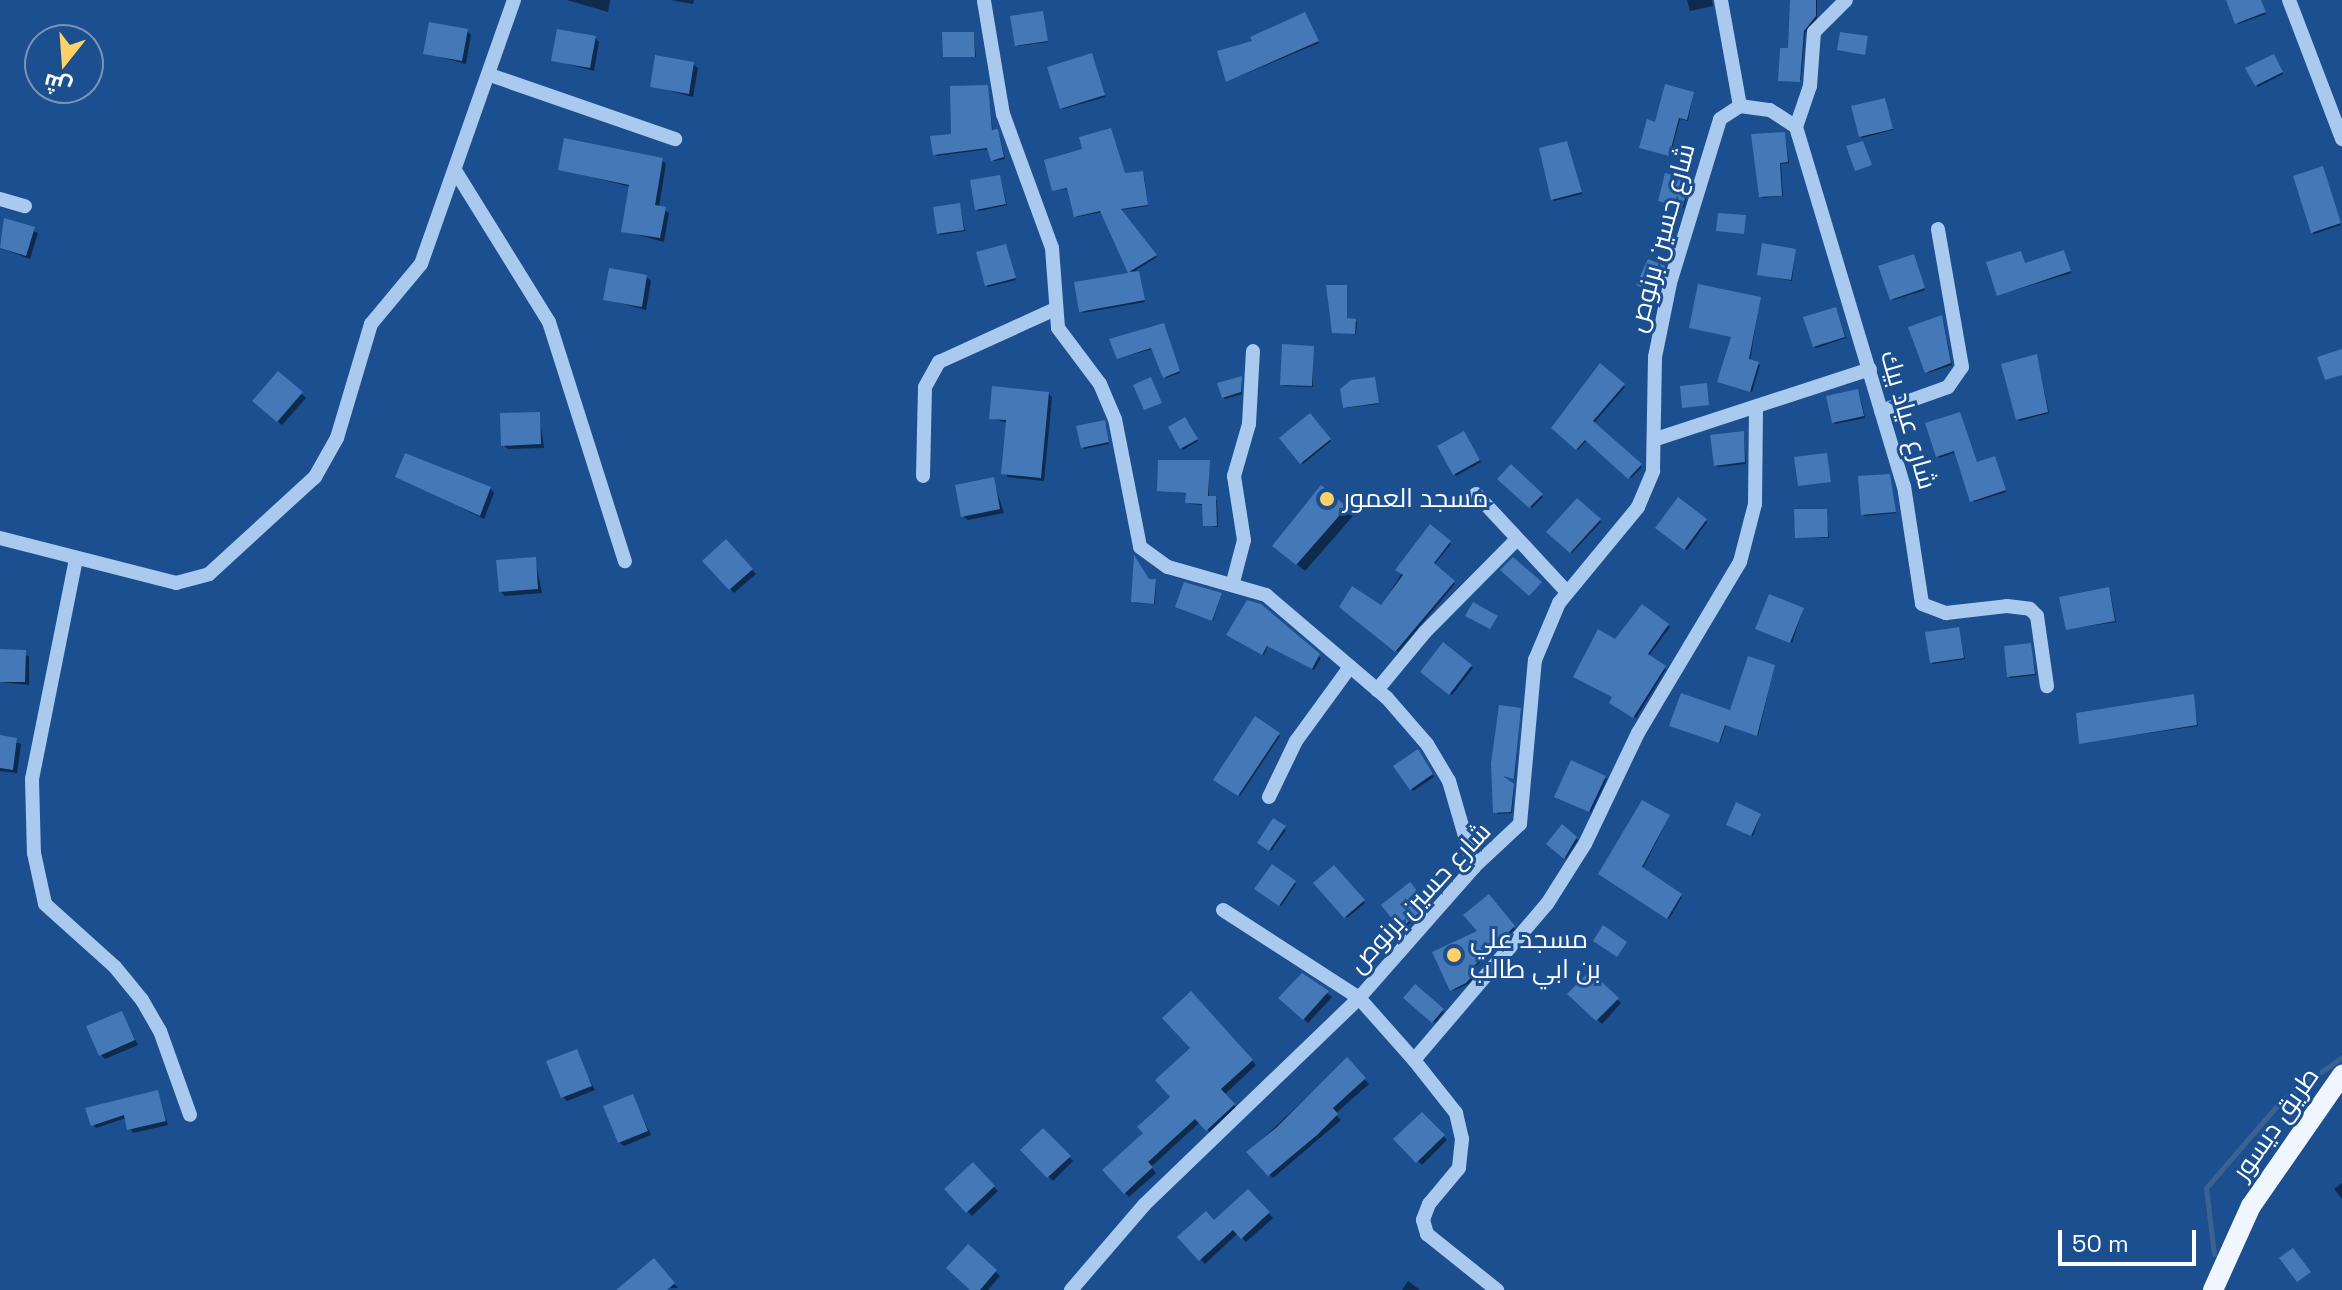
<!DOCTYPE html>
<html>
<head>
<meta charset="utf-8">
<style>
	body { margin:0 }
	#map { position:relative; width:2342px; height:1290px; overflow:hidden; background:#1b4f8f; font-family:"Space Grotesk",Cairo,sans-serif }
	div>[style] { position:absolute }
	.shadow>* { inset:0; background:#0007 }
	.stream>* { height:5px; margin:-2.5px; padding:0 2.5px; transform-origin:2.5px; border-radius:2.5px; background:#3c6290 }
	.building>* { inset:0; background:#4478b7 }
	.minor>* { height:14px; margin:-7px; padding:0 7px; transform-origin:7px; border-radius:7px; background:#a9c9ee }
	.major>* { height:20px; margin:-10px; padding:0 10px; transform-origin:10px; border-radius:10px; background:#f0f6ff }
	.dots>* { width:22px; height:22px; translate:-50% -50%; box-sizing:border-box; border:4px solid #1b4f8f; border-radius:50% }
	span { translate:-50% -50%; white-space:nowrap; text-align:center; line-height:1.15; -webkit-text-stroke:6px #1b4f8f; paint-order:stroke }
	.street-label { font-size:26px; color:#fff }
	.poi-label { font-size:26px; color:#fff }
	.left { translate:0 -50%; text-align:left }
	.north { position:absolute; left:24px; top:24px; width:80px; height:80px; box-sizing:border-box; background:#1b4f8f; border:2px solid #7695bc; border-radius:50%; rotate:197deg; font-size:22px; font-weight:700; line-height:32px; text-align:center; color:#fff }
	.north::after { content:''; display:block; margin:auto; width:28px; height:36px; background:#ffd166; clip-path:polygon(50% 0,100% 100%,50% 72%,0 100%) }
	.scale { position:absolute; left:2058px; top:1230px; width:138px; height:36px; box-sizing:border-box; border:4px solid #fff; border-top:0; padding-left:10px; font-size:24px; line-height:28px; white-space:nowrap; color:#fff; -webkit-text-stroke:6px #1b4f8f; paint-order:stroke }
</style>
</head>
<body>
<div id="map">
	<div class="shadow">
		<div style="clip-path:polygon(567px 0,610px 0,608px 12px)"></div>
		<div style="clip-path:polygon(670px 0,694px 0,693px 4px)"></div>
		<div style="clip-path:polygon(1687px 0,1712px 0,1713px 6px,1690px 11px)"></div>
		<div style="clip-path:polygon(1792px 0,1817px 0,1817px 18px,1805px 33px,1801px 80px,1780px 79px,1790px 50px)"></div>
		<div style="clip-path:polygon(2228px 0,2261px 0,2266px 14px,2238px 24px)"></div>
		<div style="clip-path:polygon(1043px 14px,1048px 42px,1018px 46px,1016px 45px)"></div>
		<div style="clip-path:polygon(1306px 16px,1319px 43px,1228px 81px)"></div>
		<div style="clip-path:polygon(467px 31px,471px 35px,466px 64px,425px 53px)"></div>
		<div style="clip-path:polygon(974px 34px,976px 57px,945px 56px)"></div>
		<div style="clip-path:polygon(595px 38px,599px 42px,594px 71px,553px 60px)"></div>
		<div style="clip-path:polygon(1093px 57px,1105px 97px,1063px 109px,1062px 108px)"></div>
		<div style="clip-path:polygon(2275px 58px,2283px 74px,2258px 87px,2256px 85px)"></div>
		<div style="clip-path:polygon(693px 64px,698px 68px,693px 97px,652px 86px)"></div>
		<div style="clip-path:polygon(987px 87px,993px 132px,999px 133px,1005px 159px,994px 161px,990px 149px,936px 156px)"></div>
		<div style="clip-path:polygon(1693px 94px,1688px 121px,1680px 119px,1670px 156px,1643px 149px,1656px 124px)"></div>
		<div style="clip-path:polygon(1884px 100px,1893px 130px,1862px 138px,1861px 136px)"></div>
		<div style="clip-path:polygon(1111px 130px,1125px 175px,1144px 174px,1148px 206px,1120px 210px,1157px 257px,1136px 270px,1145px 302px,1082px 313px,1131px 274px,1102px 212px,1077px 217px,1070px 189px,1055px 190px,1085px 150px)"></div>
		<div style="clip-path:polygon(1785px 134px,1789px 163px,1781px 164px,1783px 196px,1763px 198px)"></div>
		<div style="clip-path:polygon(1568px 144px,1582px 194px,1554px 201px,1553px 199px)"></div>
		<div style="clip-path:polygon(662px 160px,666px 164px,659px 207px,669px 213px,664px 242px,623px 231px,631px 187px,560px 169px)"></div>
		<div style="clip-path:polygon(2324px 170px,2341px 225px,2314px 234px,2313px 232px)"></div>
		<div style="clip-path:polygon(1000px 177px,1007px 205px,979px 211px,977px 209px)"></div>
		<div style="clip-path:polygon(1690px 181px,1684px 208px,1660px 201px)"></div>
		<div style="clip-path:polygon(960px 205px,965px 231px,940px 235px,938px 233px)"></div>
		<div style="clip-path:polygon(6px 220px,38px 233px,30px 259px,0 248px)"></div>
		<div style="clip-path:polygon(1006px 246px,1016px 280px,988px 287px,986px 285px)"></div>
		<div style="clip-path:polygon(1795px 251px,1792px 281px,1761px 275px)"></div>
		<div style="clip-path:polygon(2065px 254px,2071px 273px,1999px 295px,2026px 265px)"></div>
		<div style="clip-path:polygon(1915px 258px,1925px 290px,1893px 300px,1892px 298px)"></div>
		<div style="clip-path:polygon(1664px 268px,1659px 295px,1640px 286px)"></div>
		<div style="clip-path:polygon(646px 277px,651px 281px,646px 310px,605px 299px)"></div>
		<div style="clip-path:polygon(1346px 287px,1347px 320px,1357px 322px,1356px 334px,1334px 332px)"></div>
		<div style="clip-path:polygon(1760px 299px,1750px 361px,1760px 365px,1752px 392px,1721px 383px,1733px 337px,1691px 328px)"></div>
		<div style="clip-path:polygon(1837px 311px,1846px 338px,1816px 348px,1814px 346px)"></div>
		<div style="clip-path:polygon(1943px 319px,1952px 365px,1928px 373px,1927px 372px)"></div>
		<div style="clip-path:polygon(1165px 327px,1180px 373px,1166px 378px,1153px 349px,1118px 358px)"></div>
		<div style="clip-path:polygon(1313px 348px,1313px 387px,1284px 386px,1282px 384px)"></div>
		<div style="clip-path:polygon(2037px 357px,2049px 413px,2019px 421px,2018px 419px)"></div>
		<div style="clip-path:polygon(1600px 366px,1625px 387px,1593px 424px,1642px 467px,1631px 478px,1587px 440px,1578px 450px,1553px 428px)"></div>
		<div style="clip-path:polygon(279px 374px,306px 398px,282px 425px,255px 401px)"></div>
		<div style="clip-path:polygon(1241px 378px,1242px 394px,1225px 399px,1223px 397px)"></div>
		<div style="clip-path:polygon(1374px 379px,1379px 404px,1346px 408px,1345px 407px)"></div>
		<div style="clip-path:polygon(1859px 392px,1865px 418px,1835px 424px,1834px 422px)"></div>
		<div style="clip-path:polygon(1048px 393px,1052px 397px,1044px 481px,1007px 477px,1008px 423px,991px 418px)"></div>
		<div style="clip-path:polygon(539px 414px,544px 448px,508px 449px,503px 445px)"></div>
		<div style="clip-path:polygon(1312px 418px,1331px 441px,1303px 464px,1282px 439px)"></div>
		<div style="clip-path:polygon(1187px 421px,1198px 441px,1183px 450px,1170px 428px)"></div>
		<div style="clip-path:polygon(1106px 424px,1109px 444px,1084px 449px,1083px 447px)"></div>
		<div style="clip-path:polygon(1927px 424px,1977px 464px,1996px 460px,2006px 492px,1974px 502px,1956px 452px,1939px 458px)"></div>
		<div style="clip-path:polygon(1744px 433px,1746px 464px,1717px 467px,1716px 465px)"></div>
		<div style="clip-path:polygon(1465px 435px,1481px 462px,1456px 476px,1439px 447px)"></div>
		<div style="clip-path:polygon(1209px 462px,1209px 498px,1217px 500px,1218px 527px,1205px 525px,1204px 505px,1189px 504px,1188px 494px,1159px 490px)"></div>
		<div style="clip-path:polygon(1511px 467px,1543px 497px,1532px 508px,1500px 479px)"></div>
		<div style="clip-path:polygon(397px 476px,490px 488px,494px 493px,484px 519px)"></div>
		<div style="clip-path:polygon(1889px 476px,1896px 513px,1865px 516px,1863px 514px)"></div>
		<div style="clip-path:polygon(993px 480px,1004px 513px,968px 520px,963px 516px)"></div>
		<div style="clip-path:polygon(1321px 488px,1353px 516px,1305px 571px,1282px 552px)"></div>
		<div style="clip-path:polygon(1678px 500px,1707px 522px,1687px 550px,1658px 528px)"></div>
		<div style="clip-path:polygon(1577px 501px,1601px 522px,1572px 553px,1549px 532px)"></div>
		<div style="clip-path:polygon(1826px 511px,1829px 538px,1797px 537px)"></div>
		<div style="clip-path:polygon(1430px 527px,1451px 544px,1434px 565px,1455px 584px,1398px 652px,1342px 607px,1381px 607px)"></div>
		<div style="clip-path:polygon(726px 542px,756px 574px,734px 593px,705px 561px)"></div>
		<div style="clip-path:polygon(535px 559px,542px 593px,505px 596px,500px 591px)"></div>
		<div style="clip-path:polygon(1149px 581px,1156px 583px,1155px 604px,1135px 603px)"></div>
		<div style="clip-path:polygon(2110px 591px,2116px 622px,2068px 629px)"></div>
		<div style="clip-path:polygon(1221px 595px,1213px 621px,1177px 607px)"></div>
		<div style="clip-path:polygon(1260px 606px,1321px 658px,1314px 670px,1268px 646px,1264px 655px,1230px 636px)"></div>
		<div style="clip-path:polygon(1642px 606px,1670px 627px,1648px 657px,1666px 669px,1636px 718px,1613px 704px,1616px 642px)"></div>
		<div style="clip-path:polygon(1803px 610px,1792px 643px,1759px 630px)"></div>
		<div style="clip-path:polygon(1958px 629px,1965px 659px,1933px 664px,1932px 662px)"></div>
		<div style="clip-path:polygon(1443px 645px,1473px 668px,1452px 695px,1423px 672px)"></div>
		<div style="clip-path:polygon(2030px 645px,2036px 675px,2010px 678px,2008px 676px)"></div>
		<div style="clip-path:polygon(0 651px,29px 656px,29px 685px,0 682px)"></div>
		<div style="clip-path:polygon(1774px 667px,1758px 736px,1726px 725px,1720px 743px,1673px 727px,1731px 712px)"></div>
		<div style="clip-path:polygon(2193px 697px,2198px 726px,2081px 743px)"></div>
		<div style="clip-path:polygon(1520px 710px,1515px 779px,1499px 775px,1514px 788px,1512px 813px,1497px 814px,1493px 763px)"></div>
		<div style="clip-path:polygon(1256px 719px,1280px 736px,1240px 796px,1215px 780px)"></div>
		<div style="clip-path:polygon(0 737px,21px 744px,17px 773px,0 771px)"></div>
		<div style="clip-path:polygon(1419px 753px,1434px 777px,1413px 791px,1396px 766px)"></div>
		<div style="clip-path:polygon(1572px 763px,1607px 779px,1591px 812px,1558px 798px)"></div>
		<div style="clip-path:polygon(1760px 816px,1753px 836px,1729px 826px)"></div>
		<div style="clip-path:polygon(1669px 817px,1642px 870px,1682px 897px,1669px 919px,1602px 875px)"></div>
		<div style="clip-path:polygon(1274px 821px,1286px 830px,1271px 851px,1259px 842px)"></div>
		<div style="clip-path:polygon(1562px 827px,1578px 840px,1566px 858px,1549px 843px)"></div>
		<div style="clip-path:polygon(1272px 867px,1296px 884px,1281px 906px,1257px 889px)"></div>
		<div style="clip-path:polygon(1334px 868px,1365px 903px,1347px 918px,1316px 884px)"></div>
		<div style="clip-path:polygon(1410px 885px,1428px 907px,1403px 929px,1384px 905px)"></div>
		<div style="clip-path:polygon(1489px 896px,1515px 929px,1474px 968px,1477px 974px,1468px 984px,1453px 991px,1480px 932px)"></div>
		<div style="clip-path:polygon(1590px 973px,1621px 1003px,1602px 1024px,1570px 994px)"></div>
		<div style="clip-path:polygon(1302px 976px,1332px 997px,1308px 1023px,1281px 998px)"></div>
		<div style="clip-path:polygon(1415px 987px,1444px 1012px,1435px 1023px,1406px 998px)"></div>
		<div style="clip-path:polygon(1191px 994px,1256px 1065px,1224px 1095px,1238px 1109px,1212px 1134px,1200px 1122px,1151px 1167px,1156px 1173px,1129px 1197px,1105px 1170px,1145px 1133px,1173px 1097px,1193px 1048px)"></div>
		<div style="clip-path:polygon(122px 1013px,138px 1045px,105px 1059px,101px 1055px)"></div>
		<div style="clip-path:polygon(576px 1052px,595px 1090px,567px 1101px,563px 1097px)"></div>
		<div style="clip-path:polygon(1347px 1060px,1369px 1084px,1335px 1114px,1341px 1120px,1273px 1178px,1248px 1152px)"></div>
		<div style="clip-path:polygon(158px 1092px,168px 1125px,133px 1133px,126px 1118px,96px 1128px,93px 1124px)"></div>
		<div style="clip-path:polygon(633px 1097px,651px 1135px,624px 1146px,619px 1142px)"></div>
		<div style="clip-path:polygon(1422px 1115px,1447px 1140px,1422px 1165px,1396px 1139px)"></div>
		<div style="clip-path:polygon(1043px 1130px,1073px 1161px,1053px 1181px,1022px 1150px)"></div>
		<div style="clip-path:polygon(973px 1165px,998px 1191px,972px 1216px,947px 1189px)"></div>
		<div style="clip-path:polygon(2342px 1183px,2342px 1199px,2334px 1189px)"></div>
		<div style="clip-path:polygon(1248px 1191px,1273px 1218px,1246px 1242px,1238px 1233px,1205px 1264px,1180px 1238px,1214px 1222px)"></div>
		<div style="clip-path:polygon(968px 1247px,1000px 1276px,988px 1290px,973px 1290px)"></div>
		<div style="clip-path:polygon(658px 1265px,678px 1288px,632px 1290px)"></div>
		<div style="clip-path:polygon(1408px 1281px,1420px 1290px,1402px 1290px)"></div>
	</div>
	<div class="stream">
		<div style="left:2214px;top:1254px;width:66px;rotate:-96.9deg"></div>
		<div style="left:2206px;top:1188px;width:116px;rotate:-49.2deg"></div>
		<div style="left:2282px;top:1100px;width:74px;rotate:-35.6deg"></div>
	</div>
	<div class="building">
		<div style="clip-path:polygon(1790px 0,1816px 0,1816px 16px,1804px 31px,1800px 82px,1778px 81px,1780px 48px,1788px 48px)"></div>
		<div style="clip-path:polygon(2226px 0,2261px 0,2266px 12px,2235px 24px)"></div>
		<div style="clip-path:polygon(1043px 11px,1048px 41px,1015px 46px,1010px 16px)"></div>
		<div style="clip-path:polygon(1305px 12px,1319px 41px,1226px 82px,1217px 51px,1252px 41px,1250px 37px)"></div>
		<div style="clip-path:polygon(429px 22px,468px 29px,462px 61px,423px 54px)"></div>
		<div style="clip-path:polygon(557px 29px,596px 36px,590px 68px,551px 61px)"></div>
		<div style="clip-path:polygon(942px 32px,974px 32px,975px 57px,943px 57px)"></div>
		<div style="clip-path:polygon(1840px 32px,1868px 36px,1865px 55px,1837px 50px)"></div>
		<div style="clip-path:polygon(1092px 53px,1105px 95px,1060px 109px,1047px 67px)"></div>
		<div style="clip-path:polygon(2274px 54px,2283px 72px,2255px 86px,2245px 68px)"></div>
		<div style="clip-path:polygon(655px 55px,694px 62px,689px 94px,650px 87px)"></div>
		<div style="clip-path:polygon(1665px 84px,1694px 92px,1687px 120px,1679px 118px,1669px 156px,1639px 148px,1647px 119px,1655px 122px)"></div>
		<div style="clip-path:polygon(988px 85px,992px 130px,998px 129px,1004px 157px,991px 161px,987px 148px,933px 155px,930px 136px,951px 134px,950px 86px)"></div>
		<div style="clip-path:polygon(1885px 98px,1893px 129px,1859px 137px,1851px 106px)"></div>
		<div style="clip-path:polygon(1111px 128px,1125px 173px,1143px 171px,1148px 205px,1121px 209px,1157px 255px,1129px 272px,1139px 271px,1145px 300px,1079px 312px,1074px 282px,1128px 273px,1100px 211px,1074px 217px,1067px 188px,1052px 191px,1044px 160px,1082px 149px,1079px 137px)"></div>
		<div style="clip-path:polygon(1785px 132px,1788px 162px,1780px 163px,1782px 196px,1759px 197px,1751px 134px)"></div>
		<div style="clip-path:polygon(564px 138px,663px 158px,655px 205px,666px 207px,660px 238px,621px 232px,629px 185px,558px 170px)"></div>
		<div style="clip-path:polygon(1567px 141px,1582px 192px,1551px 200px,1539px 148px)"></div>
		<div style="clip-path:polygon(1863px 141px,1872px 165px,1855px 171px,1846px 146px)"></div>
		<div style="clip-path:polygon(2323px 166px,2341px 223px,2311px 233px,2293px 176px)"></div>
		<div style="clip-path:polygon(1665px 173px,1691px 180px,1682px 208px,1658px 201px)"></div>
		<div style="clip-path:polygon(1000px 175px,1006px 204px,975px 210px,970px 180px)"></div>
		<div style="clip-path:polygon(960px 203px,964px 230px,937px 234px,933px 207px)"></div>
		<div style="clip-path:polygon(1718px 213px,1746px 215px,1744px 234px,1716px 231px)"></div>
		<div style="clip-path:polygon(4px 218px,35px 227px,26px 256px,0 248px)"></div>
		<div style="clip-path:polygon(1762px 243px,1796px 249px,1791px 280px,1757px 275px)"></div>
		<div style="clip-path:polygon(1006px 244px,1016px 278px,985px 286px,976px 252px)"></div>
		<div style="clip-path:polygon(2064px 250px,2071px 271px,1997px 296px,1986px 262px,2021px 251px,2025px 263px)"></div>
		<div style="clip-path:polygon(1914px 254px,1925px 288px,1890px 300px,1878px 266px)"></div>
		<div style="clip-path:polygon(1648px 259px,1665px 266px,1657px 295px,1636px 285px)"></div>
		<div style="clip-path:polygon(609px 268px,647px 275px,642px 307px,603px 300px)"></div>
		<div style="clip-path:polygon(1698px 284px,1761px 297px,1749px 359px,1759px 362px,1750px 392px,1717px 382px,1731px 337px,1689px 328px)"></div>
		<div style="clip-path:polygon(1326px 285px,1347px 285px,1347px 318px,1356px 319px,1355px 334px,1332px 333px)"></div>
		<div style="clip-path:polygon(1836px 307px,1845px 337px,1813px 347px,1803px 317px)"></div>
		<div style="clip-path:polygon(1942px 315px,1951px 363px,1925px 373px,1908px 327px)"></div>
		<div style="clip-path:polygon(1164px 323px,1180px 371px,1163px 378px,1151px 348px,1117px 359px,1109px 339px)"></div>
		<div style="clip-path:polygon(1282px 344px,1314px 346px,1312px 386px,1280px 385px)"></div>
		<div style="clip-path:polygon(2342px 349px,2342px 375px,2325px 380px,2317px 357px)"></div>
		<div style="clip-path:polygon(2037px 354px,2048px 412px,2016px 420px,2001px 364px)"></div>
		<div style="clip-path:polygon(1600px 363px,1625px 384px,1593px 421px,1642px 464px,1628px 479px,1585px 440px,1576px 450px,1551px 428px)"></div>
		<div style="clip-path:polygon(278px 371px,303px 392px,277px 422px,252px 401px)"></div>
		<div style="clip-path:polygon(1242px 376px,1241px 392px,1222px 398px,1217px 383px)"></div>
		<div style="clip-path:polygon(1151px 377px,1162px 403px,1144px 410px,1133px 385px)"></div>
		<div style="clip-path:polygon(1375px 377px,1379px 403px,1343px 408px,1340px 389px,1351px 380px)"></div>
		<div style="clip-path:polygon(1707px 383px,1709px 405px,1682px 408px,1680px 386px)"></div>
		<div style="clip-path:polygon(992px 386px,1049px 392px,1041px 478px,1001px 474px,1006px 420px,989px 419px)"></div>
		<div style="clip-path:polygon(1858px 389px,1864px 416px,1832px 423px,1826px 396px)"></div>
		<div style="clip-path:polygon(540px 412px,541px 444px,501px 446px,500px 413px)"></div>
		<div style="clip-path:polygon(1960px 412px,1977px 462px,1995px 456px,2006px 490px,1970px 502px,1954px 451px,1936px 457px,1925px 423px)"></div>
		<div style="clip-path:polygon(1310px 413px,1331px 439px,1300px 464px,1279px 438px)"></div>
		<div style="clip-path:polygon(1185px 417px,1198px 439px,1180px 449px,1168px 427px)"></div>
		<div style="clip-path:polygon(1105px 420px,1109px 442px,1081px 448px,1076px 426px)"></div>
		<div style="clip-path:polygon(1464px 431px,1480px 460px,1453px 475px,1437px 446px)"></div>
		<div style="clip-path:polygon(1744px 431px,1745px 462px,1714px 466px,1710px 435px)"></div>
		<div style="clip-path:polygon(405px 453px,491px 487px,480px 516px,395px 477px)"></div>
		<div style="clip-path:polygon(1827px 453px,1831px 482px,1798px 486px,1794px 457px)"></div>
		<div style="clip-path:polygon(1158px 460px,1210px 460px,1208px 496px,1216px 496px,1217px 526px,1203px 526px,1202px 504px,1185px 503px,1186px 493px,1157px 491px)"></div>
		<div style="clip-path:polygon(1511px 464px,1543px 494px,1529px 508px,1497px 479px)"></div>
		<div style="clip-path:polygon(1890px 474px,1896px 512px,1861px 515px,1858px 476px)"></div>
		<div style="clip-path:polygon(994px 477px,1000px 509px,961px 517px,955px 485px)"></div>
		<div style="clip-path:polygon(1321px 485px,1347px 507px,1296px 565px,1272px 546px)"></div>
		<div style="clip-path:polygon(1678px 497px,1707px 519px,1684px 550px,1655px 528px)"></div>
		<div style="clip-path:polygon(1577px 498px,1601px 519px,1570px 553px,1546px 532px)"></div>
		<div style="clip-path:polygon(1794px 509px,1827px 509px,1828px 537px,1795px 538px)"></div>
		<div style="clip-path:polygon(1430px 524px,1451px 541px,1434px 563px,1455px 581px,1395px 652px,1339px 607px,1352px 586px,1381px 605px,1403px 575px,1395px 570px)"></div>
		<div style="clip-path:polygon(726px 539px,753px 569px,729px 590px,702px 561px)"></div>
		<div style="clip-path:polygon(1134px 555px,1149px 579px,1156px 579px,1154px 604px,1131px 602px)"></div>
		<div style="clip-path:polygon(536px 557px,538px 589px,499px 592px,496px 560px)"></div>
		<div style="clip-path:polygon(1513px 557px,1542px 582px,1529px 596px,1500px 570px)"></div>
		<div style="clip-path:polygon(1184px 582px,1222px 593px,1212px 621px,1175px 607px)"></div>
		<div style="clip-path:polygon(2109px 587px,2115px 621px,2066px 630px,2059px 597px)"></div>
		<div style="clip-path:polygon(1769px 594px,1804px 608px,1790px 643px,1755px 629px)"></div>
		<div style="clip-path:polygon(1247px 600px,1261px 604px,1320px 654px,1312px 669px,1267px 646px,1262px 655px,1226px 635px)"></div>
		<div style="clip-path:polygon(1473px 602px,1498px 616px,1490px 629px,1465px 616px)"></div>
		<div style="clip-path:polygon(1642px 604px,1669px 624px,1648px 654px,1666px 666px,1633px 718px,1609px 703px,1612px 697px,1573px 677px,1598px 629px,1615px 639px)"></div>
		<div style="clip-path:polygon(1959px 627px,1964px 658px,1930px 663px,1925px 632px)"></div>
		<div style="clip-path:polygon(1443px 642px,1472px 665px,1449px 695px,1420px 672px)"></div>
		<div style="clip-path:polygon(2031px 643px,2035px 674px,2007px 677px,2004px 646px)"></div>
		<div style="clip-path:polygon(0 649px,26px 650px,25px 682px,0 682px)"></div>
		<div style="clip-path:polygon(1748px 656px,1775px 665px,1757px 736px,1725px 725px,1719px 743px,1669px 726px,1681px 693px,1730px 710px)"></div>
		<div style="clip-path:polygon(2194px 694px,2197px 725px,2079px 744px,2076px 713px)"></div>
		<div style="clip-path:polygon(1499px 705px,1521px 708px,1514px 779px,1503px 776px,1514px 784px,1511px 812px,1493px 813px,1491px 763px)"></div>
		<div style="clip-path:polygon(1255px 716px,1280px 733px,1238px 796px,1213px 780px)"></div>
		<div style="clip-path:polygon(0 735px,17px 738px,13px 770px,0 768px)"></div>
		<div style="clip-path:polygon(1418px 749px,1433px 774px,1410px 790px,1393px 766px)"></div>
		<div style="clip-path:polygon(1571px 760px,1606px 776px,1589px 812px,1554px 797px)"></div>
		<div style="clip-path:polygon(1642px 800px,1670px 815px,1642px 867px,1682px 894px,1667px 919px,1598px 874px)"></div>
		<div style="clip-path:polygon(1736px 802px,1761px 814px,1751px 836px,1726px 825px)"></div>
		<div style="clip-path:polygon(1273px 818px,1286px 826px,1269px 851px,1257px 843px)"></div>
		<div style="clip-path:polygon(1562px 824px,1577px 837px,1564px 859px,1546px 844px)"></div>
		<div style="clip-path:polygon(1272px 864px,1296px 881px,1279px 906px,1254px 889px)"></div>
		<div style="clip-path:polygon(1334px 865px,1365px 900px,1344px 918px,1313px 883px)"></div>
		<div style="clip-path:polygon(1410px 882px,1428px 905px,1400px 929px,1381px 905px)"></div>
		<div style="clip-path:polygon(1489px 894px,1515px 926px,1474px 966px,1476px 972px,1466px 983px,1450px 991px,1432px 952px,1477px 931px,1463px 915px)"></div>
		<div style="clip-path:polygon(1603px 925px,1627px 942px,1617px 957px,1593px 941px)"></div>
		<div style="clip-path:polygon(1590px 971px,1619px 998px,1596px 1021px,1567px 994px)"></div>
		<div style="clip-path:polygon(1302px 973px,1329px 991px,1303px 1020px,1278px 998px)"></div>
		<div style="clip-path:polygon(1415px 984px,1444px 1009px,1432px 1023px,1403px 998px)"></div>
		<div style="clip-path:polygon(1191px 991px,1253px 1060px,1221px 1089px,1235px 1104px,1206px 1131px,1195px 1119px,1148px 1162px,1153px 1167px,1124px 1194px,1102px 1170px,1143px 1133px,1137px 1127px,1170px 1097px,1155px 1080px,1190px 1048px,1162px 1018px)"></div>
		<div style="clip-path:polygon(122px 1011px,135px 1040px,99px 1056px,86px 1026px)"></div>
		<div style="clip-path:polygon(577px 1049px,592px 1086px,561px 1098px,546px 1061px)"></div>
		<div style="clip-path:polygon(1347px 1057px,1366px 1078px,1333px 1108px,1338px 1114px,1317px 1135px,1268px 1176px,1246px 1152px,1277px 1127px)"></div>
		<div style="clip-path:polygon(158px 1090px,166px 1121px,127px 1130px,124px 1115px,91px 1126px,85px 1108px)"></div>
		<div style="clip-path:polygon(633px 1094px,648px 1131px,618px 1143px,603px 1106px)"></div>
		<div style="clip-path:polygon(1422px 1112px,1445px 1135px,1416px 1163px,1393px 1139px)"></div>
		<div style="clip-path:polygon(1043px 1128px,1071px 1156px,1047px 1178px,1020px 1150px)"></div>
		<div style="clip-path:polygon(973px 1162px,995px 1186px,966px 1213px,944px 1189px)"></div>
		<div style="clip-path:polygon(1248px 1189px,1270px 1212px,1241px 1239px,1233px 1230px,1199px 1261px,1177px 1237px,1206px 1211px,1214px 1220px)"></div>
		<div style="clip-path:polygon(968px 1244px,997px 1270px,980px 1290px,970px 1290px,946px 1268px)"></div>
		<div style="clip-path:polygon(2293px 1248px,2311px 1272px,2297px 1282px,2279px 1258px)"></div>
		<div style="clip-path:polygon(654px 1258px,675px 1283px,667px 1290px,616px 1290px)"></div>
	</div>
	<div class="minor">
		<div style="left:2289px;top:0;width:149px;rotate:69.1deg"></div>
		<div style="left:984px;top:1px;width:115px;rotate:80.5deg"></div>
		<div style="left:1003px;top:114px;width:143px;rotate:69.9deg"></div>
		<div style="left:1052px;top:248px;width:80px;rotate:85.7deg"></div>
		<div style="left:1058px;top:328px;width:70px;rotate:53.1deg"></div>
		<div style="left:1100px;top:384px;width:38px;rotate:67deg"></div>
		<div style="left:1115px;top:419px;width:130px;rotate:78.9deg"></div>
		<div style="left:1140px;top:547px;width:34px;rotate:36deg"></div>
		<div style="left:1168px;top:567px;width:102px;rotate:15.9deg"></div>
		<div style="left:1266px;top:595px;width:159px;rotate:40.4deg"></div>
		<div style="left:1387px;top:698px;width:61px;rotate:49deg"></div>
		<div style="left:1427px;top:744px;width:43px;rotate:59.3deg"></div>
		<div style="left:1449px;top:781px;width:90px;rotate:73.8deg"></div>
		<div style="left:490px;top:75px;width:196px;rotate:19.1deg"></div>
		<div style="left:1740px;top:106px;width:30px;rotate:8deg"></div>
		<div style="left:1770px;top:110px;width:31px;rotate:33deg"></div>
		<div style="left:1796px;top:127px;width:375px;rotate:73.3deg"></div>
		<div style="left:1904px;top:486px;width:119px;rotate:81.3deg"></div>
		<div style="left:1922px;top:604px;width:26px;rotate:21deg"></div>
		<div style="left:1946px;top:613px;width:61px;rotate:-6.5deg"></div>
		<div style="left:2007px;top:606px;width:23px;rotate:7deg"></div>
		<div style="left:2030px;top:609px;width:10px;rotate:45deg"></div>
		<div style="left:2037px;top:616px;width:71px;rotate:81.9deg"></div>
		<div style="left:1796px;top:127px;width:43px;rotate:-71.1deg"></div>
		<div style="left:1810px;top:86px;width:54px;rotate:-85.8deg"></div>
		<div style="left:1814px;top:32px;width:45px;rotate:-45deg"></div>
		<div style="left:456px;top:172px;width:176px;rotate:58.2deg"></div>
		<div style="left:549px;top:322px;width:251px;rotate:72.4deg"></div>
		<div style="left:0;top:199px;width:26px;rotate:16deg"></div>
		<div style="left:1881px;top:411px;width:71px;rotate:-19.7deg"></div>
		<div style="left:1948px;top:387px;width:24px;rotate:-55deg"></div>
		<div style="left:1962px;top:367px;width:140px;rotate:-99.9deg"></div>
		<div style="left:1656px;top:439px;width:225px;rotate:-18.1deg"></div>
		<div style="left:923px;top:476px;width:89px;rotate:-88.7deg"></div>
		<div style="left:925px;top:387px;width:29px;rotate:-61deg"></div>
		<div style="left:939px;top:362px;width:125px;rotate:-24.5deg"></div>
		<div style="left:1476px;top:494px;width:134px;rotate:47.1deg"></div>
		<div style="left:0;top:538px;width:182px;rotate:14.3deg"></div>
		<div style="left:176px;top:583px;width:34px;rotate:-15deg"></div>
		<div style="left:209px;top:574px;width:144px;rotate:-42.5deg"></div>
		<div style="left:315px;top:477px;width:45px;rotate:-60.6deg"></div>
		<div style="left:337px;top:438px;width:119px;rotate:-73.4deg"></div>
		<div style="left:371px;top:324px;width:78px;rotate:-50.2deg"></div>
		<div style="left:421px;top:264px;width:280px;rotate:-70.6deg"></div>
		<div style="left:76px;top:559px;width:224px;rotate:101.3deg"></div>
		<div style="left:32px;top:779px;width:74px;rotate:88.5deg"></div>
		<div style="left:34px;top:853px;width:52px;rotate:77.8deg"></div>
		<div style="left:45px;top:904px;width:94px;rotate:42deg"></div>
		<div style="left:115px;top:967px;width:43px;rotate:50.7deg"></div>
		<div style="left:142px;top:1000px;width:36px;rotate:60deg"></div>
		<div style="left:160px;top:1031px;width:89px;rotate:70.3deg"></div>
		<div style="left:1233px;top:582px;width:43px;rotate:-75.3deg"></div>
		<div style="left:1244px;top:540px;width:65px;rotate:-98.9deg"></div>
		<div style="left:1234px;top:476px;width:54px;rotate:-73.9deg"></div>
		<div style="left:1249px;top:424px;width:73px;rotate:-86.9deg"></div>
		<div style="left:1377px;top:690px;width:75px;rotate:-50.4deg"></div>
		<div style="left:1425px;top:632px;width:128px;rotate:-45.3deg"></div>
		<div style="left:1269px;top:797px;width:62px;rotate:-64.3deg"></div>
		<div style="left:1296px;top:741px;width:92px;rotate:-53.9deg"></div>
		<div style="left:1223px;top:910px;width:162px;rotate:32.9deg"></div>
		<div style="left:1359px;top:998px;width:83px;rotate:48.4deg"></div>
		<div style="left:1414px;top:1060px;width:205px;rotate:-49.6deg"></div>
		<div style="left:1547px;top:904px;width:71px;rotate:-57.7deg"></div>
		<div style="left:1585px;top:844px;width:123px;rotate:-64.5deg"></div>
		<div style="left:1638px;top:733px;width:199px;rotate:-59.2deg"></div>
		<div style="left:1740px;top:562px;width:60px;rotate:-75.5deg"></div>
		<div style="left:1755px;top:504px;width:97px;rotate:-89.4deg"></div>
		<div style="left:1414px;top:1060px;width:68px;rotate:51.6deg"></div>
		<div style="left:1456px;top:1113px;width:27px;rotate:77deg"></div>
		<div style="left:1462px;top:1139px;width:29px;rotate:96deg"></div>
		<div style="left:1459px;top:1168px;width:47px;rotate:129.8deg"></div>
		<div style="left:1429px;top:1204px;width:17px;rotate:111deg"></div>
		<div style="left:1423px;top:1220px;width:15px;rotate:74deg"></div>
		<div style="left:1427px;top:1234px;width:90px;rotate:38.7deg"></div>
		<div style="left:1071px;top:1290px;width:112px;rotate:-49.3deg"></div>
		<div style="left:1144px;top:1205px;width:298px;rotate:-43.9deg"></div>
		<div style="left:1359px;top:998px;width:174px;rotate:-48.7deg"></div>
		<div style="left:1474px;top:867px;width:63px;rotate:-43.1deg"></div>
		<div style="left:1520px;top:824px;width:165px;rotate:-84.8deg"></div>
		<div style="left:1535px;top:660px;width:62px;rotate:-67.2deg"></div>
		<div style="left:1559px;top:603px;width:124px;rotate:-50.5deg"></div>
		<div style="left:1638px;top:507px;width:39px;rotate:-67deg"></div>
		<div style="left:1653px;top:471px;width:114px;rotate:-89deg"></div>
		<div style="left:1655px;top:357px;width:76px;rotate:-78.5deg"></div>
		<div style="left:1670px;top:283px;width:171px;rotate:-73deg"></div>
		<div style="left:1720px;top:119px;width:24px;rotate:-33deg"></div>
		<div style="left:1740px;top:106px;width:108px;rotate:-100.2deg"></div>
	</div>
	<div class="major">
		<div style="left:2213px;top:1290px;width:92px;rotate:-65.7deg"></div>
		<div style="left:2251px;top:1206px;width:160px;rotate:-55.2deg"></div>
	</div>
	<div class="dots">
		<div style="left:1327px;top:499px;background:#ffd166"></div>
		<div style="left:1454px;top:955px;background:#ffd166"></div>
	</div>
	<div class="street-label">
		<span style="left:1662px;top:238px;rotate:-75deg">شارع حسين برنوص</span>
		<span style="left:1908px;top:420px;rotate:74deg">شارع عياد بيك</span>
		<span style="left:1420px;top:898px;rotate:-47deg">شارع حسين برنوص</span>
		<span style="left:2276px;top:1124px;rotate:-55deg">طريق ديسور</span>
	</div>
	<div class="poi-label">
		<span class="left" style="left:1343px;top:499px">مسجد العمور</span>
		<span class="left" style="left:1470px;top:955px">مسجد علي<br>بن ابي طالب</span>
	</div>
	<div class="north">ش</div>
	<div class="scale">50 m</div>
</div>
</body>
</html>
